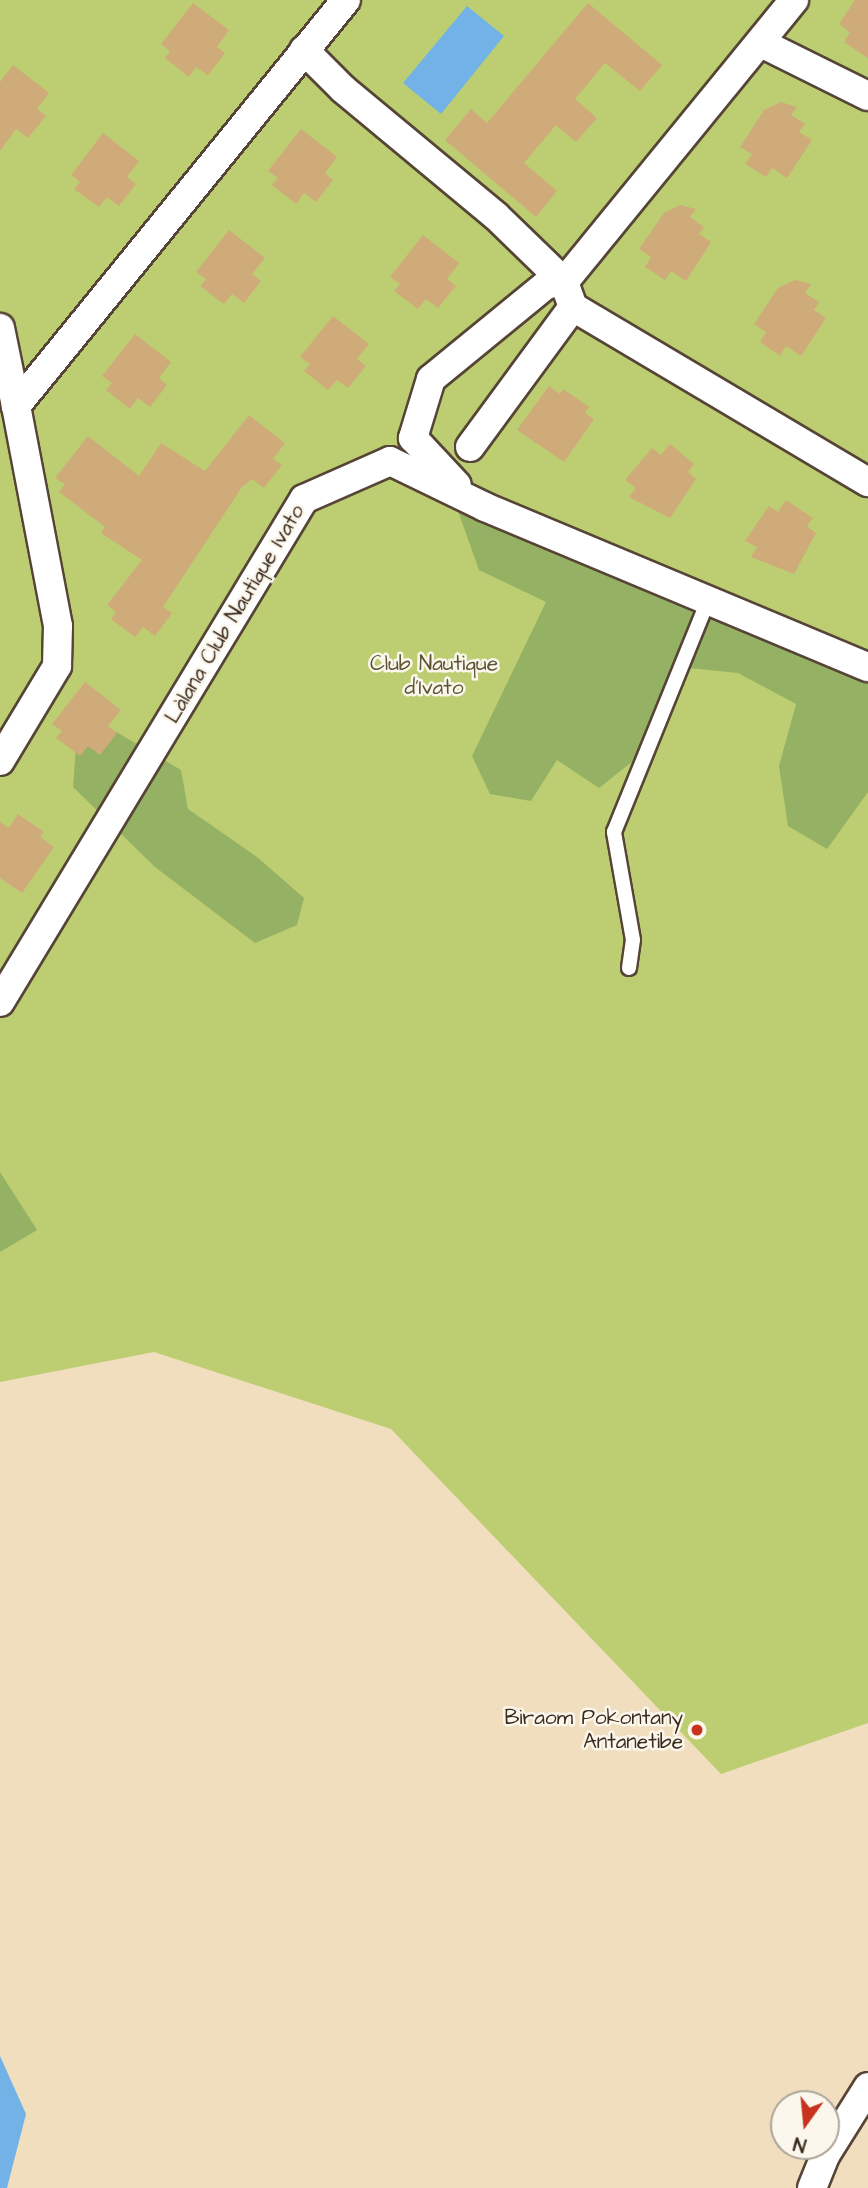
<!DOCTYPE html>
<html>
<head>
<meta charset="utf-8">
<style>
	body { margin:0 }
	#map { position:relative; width:868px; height:2188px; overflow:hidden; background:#f0debe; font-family:"Architects Daughter",sans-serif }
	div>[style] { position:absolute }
	.green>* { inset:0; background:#bcce71 }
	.forest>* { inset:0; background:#95b163 }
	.water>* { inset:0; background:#73b2e7 }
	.building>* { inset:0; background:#cfab7a }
	.roads { filter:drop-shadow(2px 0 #564536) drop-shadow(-2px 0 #564536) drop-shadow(0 2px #564536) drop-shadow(0 -2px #564536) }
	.service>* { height:14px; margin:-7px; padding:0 7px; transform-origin:7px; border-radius:7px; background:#fff }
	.minor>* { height:28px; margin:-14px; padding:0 14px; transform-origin:14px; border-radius:14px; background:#fff }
	.dots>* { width:19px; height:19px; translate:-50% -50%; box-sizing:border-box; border:4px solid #fbf7ec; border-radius:50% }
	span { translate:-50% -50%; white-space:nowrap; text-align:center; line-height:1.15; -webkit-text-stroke:5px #fbf7ec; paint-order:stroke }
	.street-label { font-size:21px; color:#3b2a1e }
	.park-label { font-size:21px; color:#5b5333 }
	.poi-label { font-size:21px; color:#3b2a1e }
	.right { translate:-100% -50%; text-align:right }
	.north { position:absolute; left:770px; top:2090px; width:70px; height:70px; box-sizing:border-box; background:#fbf7ec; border:2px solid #aea59a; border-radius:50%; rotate:195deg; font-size:19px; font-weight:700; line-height:28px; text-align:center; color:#3b2a1e }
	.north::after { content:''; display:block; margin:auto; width:24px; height:32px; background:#c8321e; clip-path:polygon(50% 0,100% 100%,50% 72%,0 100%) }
</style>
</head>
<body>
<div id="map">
	<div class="green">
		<div style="clip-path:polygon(0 0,868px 0,868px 1723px,721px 1774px,391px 1429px,154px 1352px,0 1382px)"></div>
	</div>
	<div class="forest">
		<div style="clip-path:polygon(458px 511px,514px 518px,868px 668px,868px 792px,827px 849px,788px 826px,779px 766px,796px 704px,738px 673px,689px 668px,642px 754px,599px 788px,557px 760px,531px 801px,490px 794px,472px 756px,546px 602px,479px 570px)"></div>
		<div style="clip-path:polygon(78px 722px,106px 726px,181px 770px,188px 809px,257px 857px,304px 898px,297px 925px,255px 943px,155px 867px,73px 787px)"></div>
		<div style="clip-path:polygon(0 1172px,37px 1230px,0 1252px)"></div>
	</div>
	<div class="water">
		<div style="clip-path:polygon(467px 6px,504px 36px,441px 114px,403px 83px)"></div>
		<div style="clip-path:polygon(0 2056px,26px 2114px,7px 2188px,0 2188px)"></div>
	</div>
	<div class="building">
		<div style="clip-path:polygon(855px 0,868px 0,868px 58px,844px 42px,850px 32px,839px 24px)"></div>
		<div style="clip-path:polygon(193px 3px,229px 30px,217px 47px,225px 53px,208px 75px,196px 67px,189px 77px,165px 58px,170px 51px,161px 44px)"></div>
		<div style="clip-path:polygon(588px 3px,662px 65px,640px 91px,605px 63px,575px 99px,597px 118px,576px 142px,556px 125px,524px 163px,557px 191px,536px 217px,445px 140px,471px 109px,487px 123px)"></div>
		<div style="clip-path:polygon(13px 65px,49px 93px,37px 109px,46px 116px,28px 138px,16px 129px,0 151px,0 82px)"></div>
		<div style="clip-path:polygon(781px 102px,797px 107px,791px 115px,805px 124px,799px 132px,812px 140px,787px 178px,772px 168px,766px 177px,745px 164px,752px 154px,740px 147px,764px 110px)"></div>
		<div style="clip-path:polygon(301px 129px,337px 157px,325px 173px,333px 180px,316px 202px,304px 193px,296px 204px,272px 185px,278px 178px,268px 171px)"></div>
		<div style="clip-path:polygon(103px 133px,139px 161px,127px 177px,136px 184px,119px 206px,107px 197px,99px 207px,74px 189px,80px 182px,71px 175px)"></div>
		<div style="clip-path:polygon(680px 205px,696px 209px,690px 217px,704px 227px,699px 234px,711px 242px,686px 281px,671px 271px,665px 280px,645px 267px,651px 257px,639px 249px,664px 213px)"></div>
		<div style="clip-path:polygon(229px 230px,265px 258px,252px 274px,261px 281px,244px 303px,232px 294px,224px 304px,200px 286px,206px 279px,196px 272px)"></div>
		<div style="clip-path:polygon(423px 235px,459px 263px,447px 279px,456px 286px,438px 308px,426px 299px,418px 309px,394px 291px,400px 284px,390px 277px)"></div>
		<div style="clip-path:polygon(795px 280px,811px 284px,805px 293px,819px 302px,814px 310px,826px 318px,801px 356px,786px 346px,780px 356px,760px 342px,766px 332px,754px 324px,778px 288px)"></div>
		<div style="clip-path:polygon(333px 316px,369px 344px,357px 359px,366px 366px,348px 388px,337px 380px,328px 390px,304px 371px,310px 364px,300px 357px)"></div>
		<div style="clip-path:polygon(135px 334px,171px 362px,159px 378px,167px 385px,150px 407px,138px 398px,130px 409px,106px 390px,112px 383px,102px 376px)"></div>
		<div style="clip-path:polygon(549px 386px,560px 394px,563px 389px,589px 407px,585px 413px,594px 419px,564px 462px,517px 430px)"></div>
		<div style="clip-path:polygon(249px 415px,285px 443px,273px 459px,282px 465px,264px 488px,252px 479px,242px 487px,163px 607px,172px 613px,155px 636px,143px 627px,135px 637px,111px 619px,116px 612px,107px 605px,142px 560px,101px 533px,105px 527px,59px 492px,65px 484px,55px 478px,88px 436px,139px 476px,161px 443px,205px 471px)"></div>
		<div style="clip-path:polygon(670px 444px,694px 464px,688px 472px,696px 479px,670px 518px,629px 497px,636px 488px,625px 480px,652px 448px,661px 455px)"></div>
		<div style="clip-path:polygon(786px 500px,813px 518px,807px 526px,816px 533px,794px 574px,751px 557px,757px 547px,745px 541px,769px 506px,778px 512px)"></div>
		<div style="clip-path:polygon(85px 682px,121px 710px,108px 726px,117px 733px,100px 755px,88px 746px,80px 756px,56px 738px,62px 731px,52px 724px)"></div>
		<div style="clip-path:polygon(18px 814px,44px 832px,40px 837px,54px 847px,22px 893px,0 878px,0 822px,9px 828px)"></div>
	</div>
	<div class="roads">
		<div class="service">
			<div style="left:629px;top:968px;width:28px;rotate:-82deg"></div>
			<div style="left:633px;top:940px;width:110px;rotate:-100deg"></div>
			<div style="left:614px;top:832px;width:250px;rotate:-67.9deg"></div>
		</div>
		<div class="minor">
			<div style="left:761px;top:43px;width:119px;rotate:26.4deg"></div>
			<div style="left:304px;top:50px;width:55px;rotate:45deg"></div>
			<div style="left:343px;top:89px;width:199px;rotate:39.7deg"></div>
			<div style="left:496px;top:216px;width:95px;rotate:44.1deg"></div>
			<div style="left:564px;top:282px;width:17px;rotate:173deg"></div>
			<div style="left:547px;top:284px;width:150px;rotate:140.7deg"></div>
			<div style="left:431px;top:379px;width:62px;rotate:107deg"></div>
			<div style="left:413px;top:438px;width:64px;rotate:46.9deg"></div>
			<div style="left:573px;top:307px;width:343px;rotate:30.7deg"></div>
			<div style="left:0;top:328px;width:80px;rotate:78.4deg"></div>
			<div style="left:470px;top:447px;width:174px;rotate:-53.7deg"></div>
			<div style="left:573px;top:307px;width:27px;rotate:-110deg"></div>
			<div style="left:564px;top:282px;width:364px;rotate:-50.8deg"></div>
			<div style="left:0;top:761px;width:111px;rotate:-59deg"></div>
			<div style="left:57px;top:666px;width:40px;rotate:-88.6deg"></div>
			<div style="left:58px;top:626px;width:224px;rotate:-100.8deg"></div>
			<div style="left:16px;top:406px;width:523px;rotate:-50.9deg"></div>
			<div style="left:0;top:1002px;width:588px;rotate:-58.85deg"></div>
			<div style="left:304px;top:499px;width:94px;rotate:-23.8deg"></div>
			<div style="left:390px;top:461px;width:106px;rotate:25.8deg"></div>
			<div style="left:485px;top:507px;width:415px;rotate:22.7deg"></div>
			<div style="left:812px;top:2188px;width:37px;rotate:-68deg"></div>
			<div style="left:826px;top:2154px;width:79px;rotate:-57.9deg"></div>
		</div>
	</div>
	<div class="dots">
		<div style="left:697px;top:1730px;background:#c8321e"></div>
	</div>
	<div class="street-label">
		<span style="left:235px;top:614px;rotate:-59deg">Làlana Club Nautique Ivato</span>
	</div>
	<div class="park-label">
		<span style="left:434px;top:676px">Club Nautique<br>d'Ivato</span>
	</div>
	<div class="poi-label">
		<span class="right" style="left:683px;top:1730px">Biraom Pokontany<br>Antanetibe</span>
	</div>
	<div class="north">N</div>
</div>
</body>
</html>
